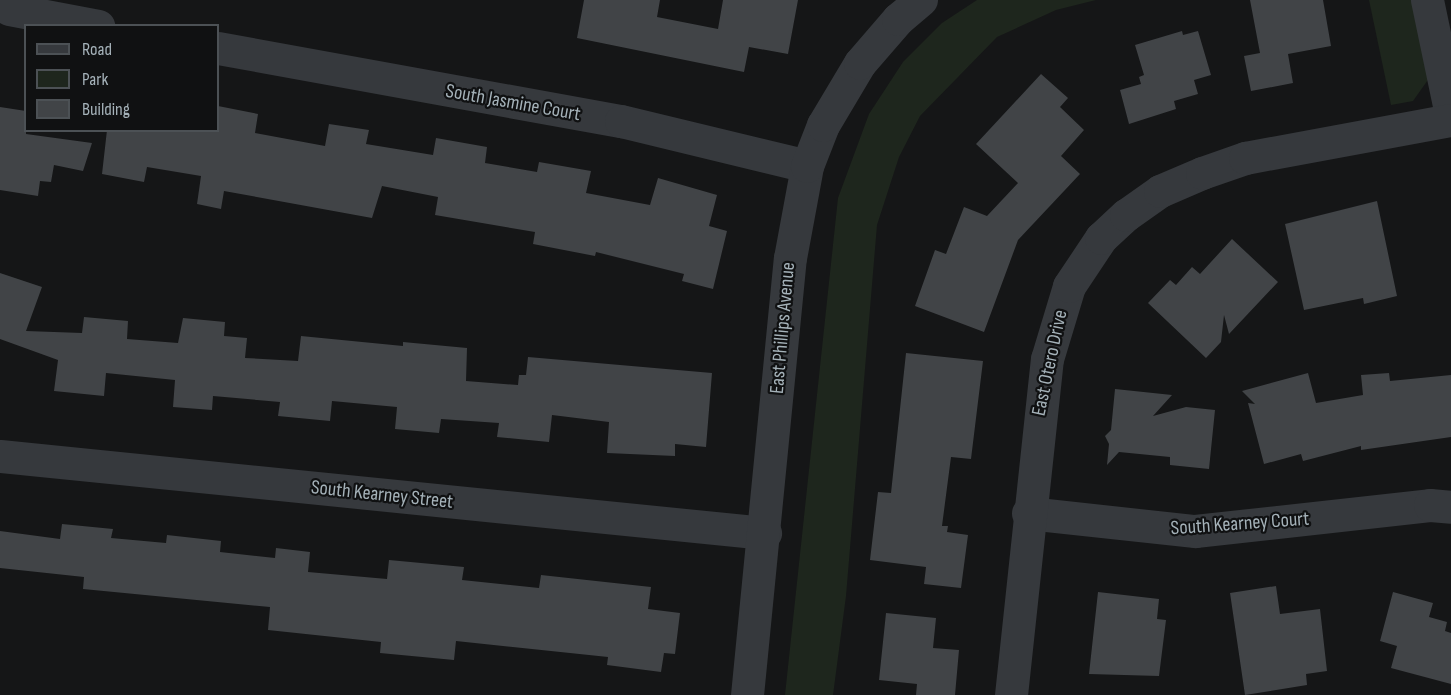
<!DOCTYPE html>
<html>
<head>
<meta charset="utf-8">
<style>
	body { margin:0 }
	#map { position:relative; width:1451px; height:695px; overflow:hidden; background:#151617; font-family:"Sofia Sans Condensed",sans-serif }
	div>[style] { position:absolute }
	.green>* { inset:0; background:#1e261d }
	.building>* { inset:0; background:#414447 }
	.minor>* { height:33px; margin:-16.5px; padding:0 16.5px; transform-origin:16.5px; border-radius:16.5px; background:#36393d }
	span { translate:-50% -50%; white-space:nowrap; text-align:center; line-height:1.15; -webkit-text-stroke:4.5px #101112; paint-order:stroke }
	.street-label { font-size:20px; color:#a5b2b9 }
	.legend { position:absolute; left:24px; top:24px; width:195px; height:108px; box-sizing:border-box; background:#101112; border:2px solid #4c5155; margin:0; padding:8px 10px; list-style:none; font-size:18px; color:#a5b2b9 }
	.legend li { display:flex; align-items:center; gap:12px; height:30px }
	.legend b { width:30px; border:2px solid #4c5155 }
</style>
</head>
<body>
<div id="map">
	<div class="green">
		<div style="clip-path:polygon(977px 0,1096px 0,1056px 10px,997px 37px,920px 116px,899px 157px,877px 225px,846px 596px,833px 695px,785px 695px,838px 198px,869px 114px,903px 62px,942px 23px)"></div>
		<div style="clip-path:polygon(1369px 0,1414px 0,1430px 77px,1413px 101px,1391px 105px)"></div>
	</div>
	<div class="building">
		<div style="clip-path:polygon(584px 0,660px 0,657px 17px,718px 29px,723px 0,798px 0,788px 54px,749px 47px,744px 72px,577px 38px)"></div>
		<div style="clip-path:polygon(1250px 0,1323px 0,1331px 46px,1288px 54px,1293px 83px,1251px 91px,1244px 56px,1260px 53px)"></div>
		<div style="clip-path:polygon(1182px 31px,1183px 35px,1198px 31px,1211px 75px,1194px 80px,1198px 94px,1174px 101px,1176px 109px,1129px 124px,1120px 90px,1141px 84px,1139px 77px,1144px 75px,1135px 45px)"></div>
		<div style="clip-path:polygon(1041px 74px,1068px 98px,1060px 107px,1084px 130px,1061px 156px,1080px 174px,1018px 240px,984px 332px,915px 306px,935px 250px,946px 254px,964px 207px,987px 216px,1018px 183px,976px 144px)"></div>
		<div style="clip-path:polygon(218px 106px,258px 114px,255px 133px,325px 146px,329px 124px,369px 130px,366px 144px,433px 155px,436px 138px,487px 147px,485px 163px,537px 172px,539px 162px,591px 171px,586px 193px,650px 205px,658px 178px,717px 195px,709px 226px,727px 231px,713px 289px,682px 281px,684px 274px,596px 252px,595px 256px,533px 244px,535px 232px,435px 215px,438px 197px,382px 186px,372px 218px,224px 191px,221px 209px,197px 204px,201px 176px,147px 167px,144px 182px,102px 174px,107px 130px,218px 130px)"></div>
		<div style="clip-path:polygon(0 107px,26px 111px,26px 134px,92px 143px,83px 171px,54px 165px,51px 182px,40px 181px,38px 196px,0 190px)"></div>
		<div style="clip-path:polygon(1377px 201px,1397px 296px,1364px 304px,1363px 298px,1304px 310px,1285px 224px)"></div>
		<div style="clip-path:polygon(1232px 239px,1278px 282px,1229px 334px,1224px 315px,1221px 342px,1206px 358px,1148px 303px,1170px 280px,1176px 285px,1192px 267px,1200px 274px)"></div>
		<div style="clip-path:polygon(0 273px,42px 287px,26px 331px,82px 333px,84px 317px,128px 321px,127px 339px,178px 343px,183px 318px,225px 322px,224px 336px,247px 338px,245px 358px,298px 361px,301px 336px,403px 346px,403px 342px,467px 348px,466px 381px,518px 385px,519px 375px,526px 375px,528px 357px,712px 373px,706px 447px,675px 444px,675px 456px,607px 453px,609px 422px,552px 415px,549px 442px,497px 437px,499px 423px,441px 419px,439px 433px,395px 429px,397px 407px,332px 401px,330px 421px,278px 416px,280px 402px,213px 396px,212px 410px,173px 407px,175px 380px,106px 373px,104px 396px,54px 391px,58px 360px,0 339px)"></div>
		<div style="clip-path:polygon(906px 353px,983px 361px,971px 459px,951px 457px,942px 526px,948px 526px,947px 532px,968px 535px,961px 588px,924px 584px,926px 567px,870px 560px,878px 492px,891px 493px)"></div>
		<div style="clip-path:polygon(1308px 373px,1316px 403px,1363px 395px,1361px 375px,1389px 373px,1390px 381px,1451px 375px,1451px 437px,1361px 450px,1361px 446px,1303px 461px,1301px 454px,1264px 464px,1248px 403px,1255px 404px,1242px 391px)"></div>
		<div style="clip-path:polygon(1115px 389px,1172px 395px,1153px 416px,1186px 407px,1215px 410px,1209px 469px,1170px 465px,1170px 457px,1119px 452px,1107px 465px,1109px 444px,1105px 436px,1111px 430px)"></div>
		<div style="clip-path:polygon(62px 524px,113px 529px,111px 538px,166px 543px,167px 535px,221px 541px,220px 552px,275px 558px,276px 548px,310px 552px,308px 572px,387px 579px,389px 560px,464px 567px,462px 580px,539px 588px,541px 575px,651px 587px,648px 609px,680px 613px,675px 654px,664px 653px,661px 672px,607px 665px,608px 657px,456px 641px,454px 660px,380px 653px,381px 642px,268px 630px,270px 607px,83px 589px,84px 577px,0 568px,0 531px,60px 539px)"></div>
		<div style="clip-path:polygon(1276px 586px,1280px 614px,1320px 609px,1327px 671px,1306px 674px,1307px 685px,1245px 695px,1230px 593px)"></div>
		<div style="clip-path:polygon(1098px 592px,1159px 599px,1157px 619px,1166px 620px,1159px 676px,1089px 674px)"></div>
		<div style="clip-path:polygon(1393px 592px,1433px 603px,1429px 617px,1447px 622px,1445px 631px,1451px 633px,1451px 684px,1391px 668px,1397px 646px,1380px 641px)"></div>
		<div style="clip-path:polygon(886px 613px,936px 618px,933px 648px,959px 650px,955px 695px,916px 695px,917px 684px,879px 680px)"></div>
	</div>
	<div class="minor">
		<div style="left:1427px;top:0;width:117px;rotate:78.2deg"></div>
		<div style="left:9px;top:9px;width:91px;rotate:10.8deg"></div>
		<div style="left:218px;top:48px;width:410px;rotate:10.3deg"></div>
		<div style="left:621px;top:121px;width:191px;rotate:13.6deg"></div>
		<div style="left:0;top:456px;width:769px;rotate:5.75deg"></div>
		<div style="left:1028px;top:513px;width:168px;rotate:6.2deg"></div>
		<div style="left:1195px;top:531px;width:236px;rotate:-6.3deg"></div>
		<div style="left:1430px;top:505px;width:21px;rotate:5deg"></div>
		<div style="left:747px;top:695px;width:439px;rotate:-84.4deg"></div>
		<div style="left:790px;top:258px;width:94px;rotate:-79.5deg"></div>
		<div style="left:807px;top:166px;width:44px;rotate:-68.7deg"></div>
		<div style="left:823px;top:125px;width:72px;rotate:-59.2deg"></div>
		<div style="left:860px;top:63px;width:58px;rotate:-49.2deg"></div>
		<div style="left:898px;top:19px;width:30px;rotate:-40deg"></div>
		<div style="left:1011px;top:695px;width:338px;rotate:-83.9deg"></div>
		<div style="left:1047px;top:359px;width:76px;rotate:-73.2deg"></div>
		<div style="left:1069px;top:286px;width:58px;rotate:-56.3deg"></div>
		<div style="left:1101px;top:238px;width:34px;rotate:-43deg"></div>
		<div style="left:1126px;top:215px;width:42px;rotate:-35.2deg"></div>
		<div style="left:1160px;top:191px;width:46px;rotate:-23.2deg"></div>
		<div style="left:1202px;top:173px;width:46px;rotate:-19.2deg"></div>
		<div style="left:1245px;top:158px;width:209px;rotate:-10.5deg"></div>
	</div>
	<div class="street-label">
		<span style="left:513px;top:103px;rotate:10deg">South Jasmine Court</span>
		<span style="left:783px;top:328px;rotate:-85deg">East Phillips Avenue</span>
		<span style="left:1050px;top:363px;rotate:-78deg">East Otero Drive</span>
		<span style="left:382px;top:495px;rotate:6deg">South Kearney Street</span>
		<span style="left:1240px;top:524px;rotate:-4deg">South Kearney Court</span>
	</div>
	<ul class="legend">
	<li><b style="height:8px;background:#36393d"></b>Road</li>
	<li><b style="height:16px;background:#1e261d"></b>Park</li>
	<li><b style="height:16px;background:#414447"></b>Building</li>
	</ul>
</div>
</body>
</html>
